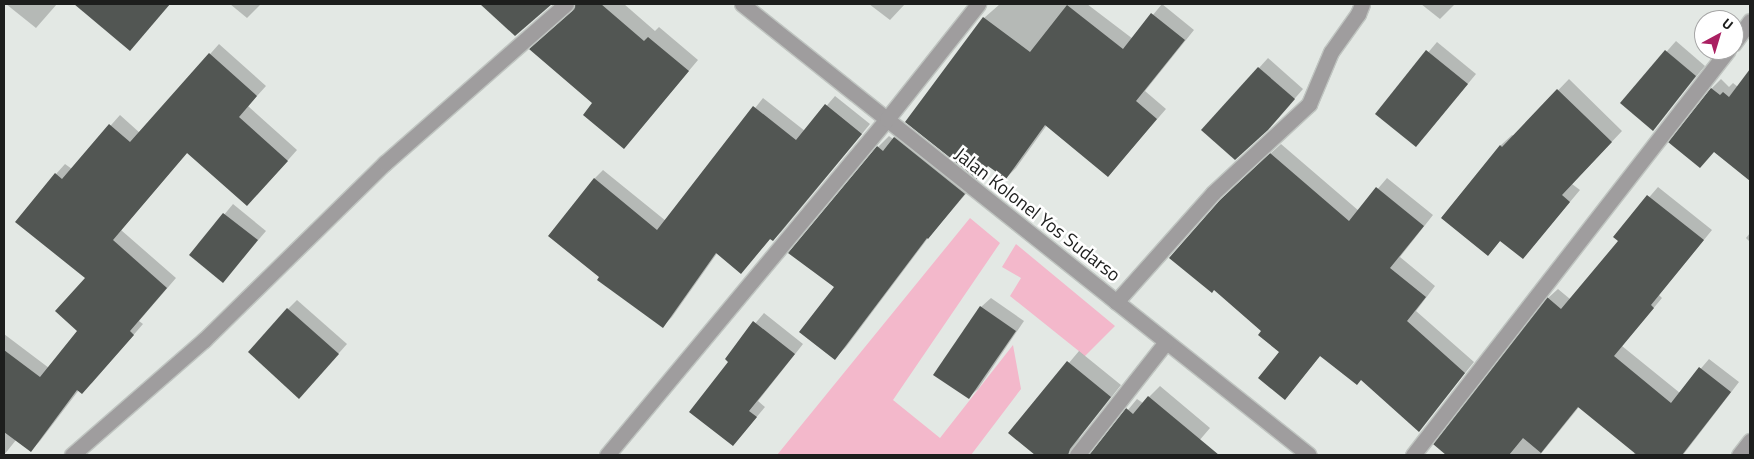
<!DOCTYPE html>
<html>
<head>
<meta charset="utf-8">
<style>
	body { margin:0 }
	#map { position:relative; width:1754px; height:459px; overflow:hidden; background:#e3e8e4; font-family:"Titillium Web",sans-serif }
	div>[style] { position:absolute }
	.green>* { inset:0; background:#f3b8cb }
	.shadow>* { inset:0; background:#0003 }
	.building>* { inset:0; background:#525653 }
	.roads { filter:drop-shadow(1px 0 #bfc4c0) drop-shadow(-1px 0 #bfc4c0) drop-shadow(0 1px #bfc4c0) drop-shadow(0 -1px #bfc4c0) }
	.minor>* { height:15px; margin:-7.5px; padding:0 7.5px; transform-origin:7.5px; border-radius:7.5px; background:#9f9d9e }
	span { translate:-50% -50%; white-space:nowrap; text-align:center; line-height:1.15; -webkit-text-stroke:5px #fff; paint-order:stroke }
	.street-label { font-size:19px; color:#1d1e1d }
	.frame { position:absolute; inset:0; border:5px solid #1d1e1d; pointer-events:none }
	.north { position:absolute; left:1694px; top:10px; width:50px; height:50px; box-sizing:border-box; background:#fff; border:1px solid #a5a5a5; border-radius:50%; rotate:39deg; font-size:14px; font-weight:700; line-height:20px; text-align:center; color:#1d1e1d }
	.north::after { content:''; display:block; margin:auto; width:18px; height:22px; background:#aa2062; clip-path:polygon(50% 0,100% 100%,50% 72%,0 100%) }
</style>
</head>
<body>
<div id="map">
	<div class="green">
		<div style="clip-path:polygon(970px 218px,1000px 243px,893px 400px,940px 438px,1013px 345px,1021px 389px,971px 455px,777px 455px)"></div>
		<div style="clip-path:polygon(1016px 244px,1115px 326px,1085px 356px,1010px 296px,1021px 278px,1002px 267px)"></div>
	</div>
	<div class="shadow">
		<div style="clip-path:polygon(6px 4px,57px 4px,36px 28px)"></div>
		<div style="clip-path:polygon(101px 4px,170px 4px,130px 50px,91px 16px)"></div>
		<div style="clip-path:polygon(230px 4px,261px 4px,247px 18px)"></div>
		<div style="clip-path:polygon(482px 4px,550px 4px,515px 34px)"></div>
		<div style="clip-path:polygon(576px 4px,624px 4px,655px 31px,659px 27px,698px 60px,624px 148px,594px 103px,574px 9px)"></div>
		<div style="clip-path:polygon(869px 4px,905px 4px,890px 20px)"></div>
		<div style="clip-path:polygon(1000px 4px,1087px 4px,1133px 39px,1162px 4px,1194px 30px,1145px 91px,1166px 109px,1108px 176px,1047px 125px,1016px 168px,1006px 178px,989px 165px,977px 177px,984px 18px)"></div>
		<div style="clip-path:polygon(1421px 4px,1455px 4px,1440px 19px)"></div>
		<div style="clip-path:polygon(1676px 41px,1705px 66px,1653px 129px,1621px 103px)"></div>
		<div style="clip-path:polygon(1437px 42px,1476px 74px,1425px 136px,1376px 114px)"></div>
		<div style="clip-path:polygon(219px 44px,266px 86px,248px 106px,297px 150px,257px 195px,188px 152px,121px 230px,176px 278px,139px 321px,143px 324px,92px 383px,79px 390px,40px 441px,31px 451px,16px 440px,4px 455px,4px 334px,49px 368px,79px 330px,87px 278px,56px 174px,65px 164px,72px 169px,120px 115px,140px 133px)"></div>
		<div style="clip-path:polygon(1268px 58px,1303px 89px,1277px 119px,1203px 130px)"></div>
		<div style="clip-path:polygon(1750px 71px,1750px 179px,1715px 151px,1711px 89px,1721px 79px,1729px 87px,1733px 83px,1738px 87px)"></div>
		<div style="clip-path:polygon(1569px 79px,1622px 131px,1572px 184px,1580px 190px,1523px 258px,1501px 240px,1488px 254px,1442px 217px,1501px 145px,1512px 135px,1514px 136px)"></div>
		<div style="clip-path:polygon(835px 96px,870px 124px,782px 231px,773px 240px,771px 238px,741px 272px,718px 252px,672px 317px,663px 326px,601px 277px,594px 179px,603px 170px,666px 221px,763px 98px,805px 131px)"></div>
		<div style="clip-path:polygon(906px 126px,976px 182px,928px 238px,846px 347px,835px 358px,835px 287px,878px 147px,889px 136px,893px 139px)"></div>
		<div style="clip-path:polygon(1281px 144px,1359px 211px,1387px 178px,1433px 215px,1400px 257px,1435px 286px,1416px 311px,1474px 362px,1419px 430px,1361px 378px,1321px 355px,1285px 398px,1281px 352px,1262px 331px,1231px 190px)"></div>
		<div style="clip-path:polygon(1658px 187px,1712px 230px,1659px 295px,1662px 298px,1622px 346px,1680px 393px,1709px 359px,1739px 382px,1683px 455px,1633px 455px,1635px 452px,1579px 407px,1540px 455px,1448px 455px,1435px 444px,1548px 298px,1558px 289px,1570px 299px,1619px 241px,1615px 237px)"></div>
		<div style="clip-path:polygon(233px 204px,266px 231px,223px 281px,191px 255px)"></div>
		<div style="clip-path:polygon(1750px 233px,1750px 242px,1746px 238px)"></div>
		<div style="clip-path:polygon(991px 298px,1024px 321px,978px 389px,968px 398px,981px 307px)"></div>
		<div style="clip-path:polygon(297px 300px,347px 344px,308px 388px,288px 309px)"></div>
		<div style="clip-path:polygon(764px 313px,803px 344px,758px 401px,765px 407px,733px 445px,730px 361px,726px 358px)"></div>
		<div style="clip-path:polygon(1079px 351px,1121px 385px,1080px 437px,1078px 443px,1081px 451px,1088px 454px,1093px 452px,1137px 399px,1143px 403px,1160px 386px,1210px 428px,1187px 455px,1037px 455px,1010px 433px)"></div>
	</div>
	<div class="building">
		<div style="clip-path:polygon(74px 4px,170px 4px,130px 51px)"></div>
		<div style="clip-path:polygon(480px 4px,552px 4px,515px 36px)"></div>
		<div style="clip-path:polygon(575px 4px,601px 4px,644px 41px,648px 37px,689px 71px,624px 149px,583px 115px,592px 103px,529px 49px,572px 11px)"></div>
		<div style="clip-path:polygon(1067px 5px,1123px 49px,1151px 13px,1185px 40px,1136px 101px,1157px 119px,1108px 177px,1045px 125px,1006px 179px,988px 166px,977px 179px,905px 122px,983px 17px,1030px 52px)"></div>
		<div style="clip-path:polygon(1426px 50px,1468px 84px,1416px 147px,1375px 114px)"></div>
		<div style="clip-path:polygon(1665px 50px,1696px 76px,1653px 131px,1620px 103px)"></div>
		<div style="clip-path:polygon(209px 53px,257px 96px,239px 117px,288px 161px,247px 206px,187px 153px,113px 240px,167px 288px,130px 331px,134px 335px,82px 394px,77px 390px,31px 452px,4px 432px,4px 350px,40px 377px,77px 331px,55px 311px,85px 278px,15px 222px,55px 173px,62px 179px,109px 124px,130px 142px)"></div>
		<div style="clip-path:polygon(1258px 67px,1295px 99px,1268px 130px,1235px 160px,1201px 130px)"></div>
		<div style="clip-path:polygon(1750px 69px,1750px 181px,1714px 152px,1700px 168px,1668px 142px,1711px 88px,1720px 95px,1723px 92px,1729px 97px)"></div>
		<div style="clip-path:polygon(1557px 89px,1612px 142px,1562px 195px,1570px 202px,1523px 259px,1500px 241px,1488px 256px,1441px 218px,1500px 145px,1502px 147px)"></div>
		<div style="clip-path:polygon(825px 104px,862px 134px,773px 241px,770px 239px,741px 274px,716px 253px,663px 328px,597px 280px,599px 277px,548px 236px,594px 178px,657px 230px,753px 106px,796px 140px)"></div>
		<div style="clip-path:polygon(894px 137px,965px 194px,928px 239px,927px 238px,835px 360px,799px 332px,834px 287px,788px 253px,877px 146px,883px 151px)"></div>
		<div style="clip-path:polygon(1270px 153px,1349px 221px,1376px 187px,1424px 226px,1390px 268px,1426px 297px,1407px 321px,1465px 373px,1419px 432px,1361px 380px,1357px 385px,1320px 356px,1285px 400px,1258px 378px,1279px 352px,1258px 335px,1261px 331px,1214px 290px,1212px 293px,1169px 258px,1220px 200px)"></div>
		<div style="clip-path:polygon(1647px 195px,1704px 240px,1651px 305px,1654px 308px,1614px 356px,1671px 403px,1699px 367px,1731px 392px,1682px 455px,1637px 455px,1578px 407px,1541px 453px,1523px 438px,1509px 455px,1446px 455px,1433px 444px,1547px 297px,1561px 309px,1618px 241px,1613px 237px)"></div>
		<div style="clip-path:polygon(223px 213px,258px 240px,223px 283px,189px 255px)"></div>
		<div style="clip-path:polygon(980px 306px,1016px 331px,969px 399px,933px 375px)"></div>
		<div style="clip-path:polygon(287px 308px,339px 354px,299px 399px,248px 352px)"></div>
		<div style="clip-path:polygon(753px 321px,795px 354px,749px 411px,757px 417px,733px 446px,689px 412px,728px 362px,725px 359px)"></div>
		<div style="clip-path:polygon(1067px 361px,1111px 397px,1070px 449px,1068px 455px,1035px 455px,1008px 433px)"></div>
		<div style="clip-path:polygon(1148px 396px,1219px 455px,1089px 455px,1126px 408px,1133px 414px)"></div>
	</div>
	<div class="roads">
		<div class="minor">
			<div style="left:742px;top:4px;width:724px;rotate:38.5deg"></div>
			<div style="left:1734px;top:43px;width:27px;rotate:-54deg"></div>
			<div style="left:1116px;top:302px;width:146px;rotate:-48.3deg"></div>
			<div style="left:1213px;top:193px;width:131px;rotate:-42.8deg"></div>
			<div style="left:1309px;top:104px;width:56px;rotate:-67.1deg"></div>
			<div style="left:1331px;top:52px;width:47px;rotate:-54.6deg"></div>
			<div style="left:1358px;top:14px;width:11px;rotate:-68deg"></div>
			<div style="left:72px;top:455px;width:175px;rotate:-41.1deg"></div>
			<div style="left:204px;top:340px;width:253px;rotate:-44.4deg"></div>
			<div style="left:385px;top:163px;width:241px;rotate:-41.3deg"></div>
			<div style="left:607px;top:455px;width:437px;rotate:-50.2deg"></div>
			<div style="left:887px;top:119px;width:147px;rotate:-51.6deg"></div>
			<div style="left:1077px;top:455px;width:144px;rotate:-51.8deg"></div>
			<div style="left:1413px;top:455px;width:513px;rotate:-52.13deg"></div>
			<div style="left:1739px;top:455px;width:18px;rotate:-52deg"></div>
		</div>
	</div>
	<div class="street-label">
		<span style="left:1038px;top:214px;rotate:38deg">Jalan Kolonel Yos Sudarso</span>
	</div>
	<div class="frame"></div>
	<div class="north">U</div>
</div>
</body>
</html>
